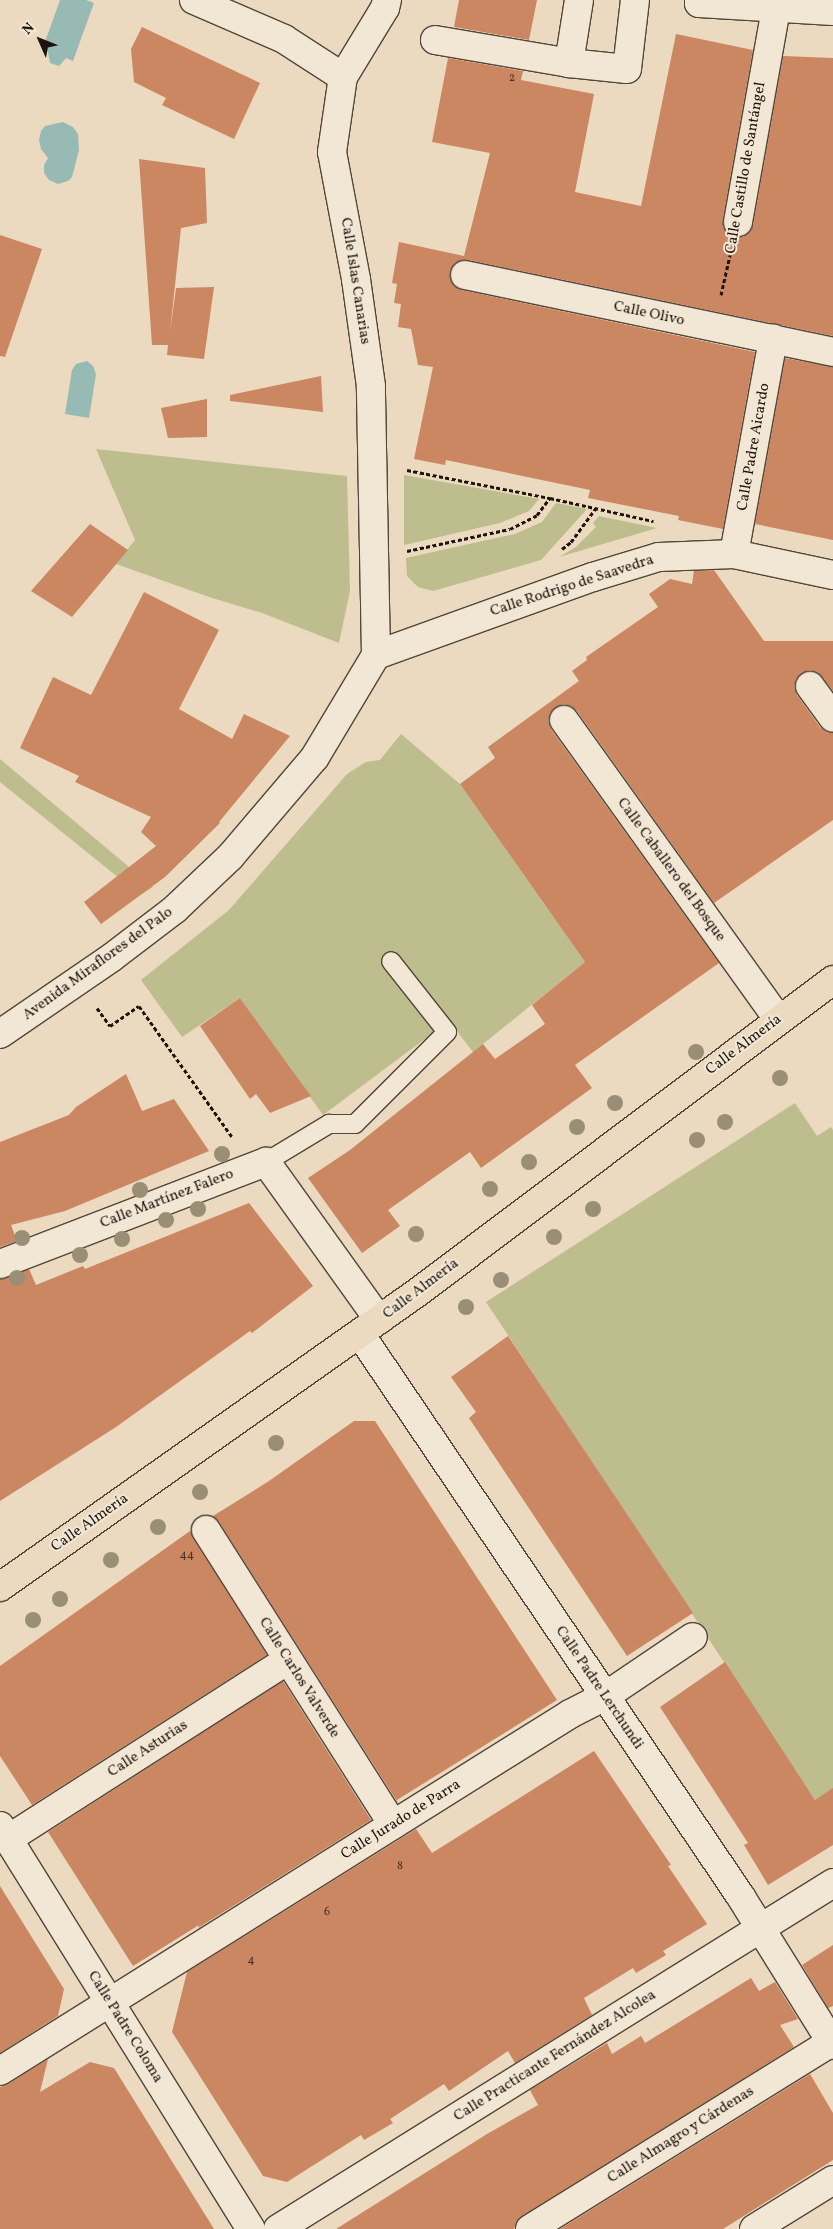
<!DOCTYPE html>
<html>
<head>
<meta charset="utf-8">
<style>
	body { margin:0 }
	#map { position:relative; width:833px; height:2229px; overflow:hidden; background:#ebdabf; font-family:Vollkorn,serif }
	div>[style] { position:absolute }
	.green>* { inset:0; background:#bebd8e }
	.water>* { inset:0; background:#98bab5 }
	.building>* { inset:0; background:#cb8662 }
	.path>* { height:3px; margin-top:-1.5px; transform-origin:0; background:repeating-linear-gradient(90deg,#1f140c 0 4px,transparent 0 6.5px) }
	.roads { filter:drop-shadow(1px 0 #524639) drop-shadow(-1px 0 #524639) drop-shadow(0 1px #524639) drop-shadow(0 -1px #524639) }
	.lane>* { height:18px; margin:-9px; padding:0 9px; transform-origin:9px; border-radius:9px; background:#f2e7d5 }
	.street>* { height:28px; margin:-14px; padding:0 14px; transform-origin:14px; border-radius:14px; background:#f2e7d5 }
	.primary>* { height:28px; margin:-14px; padding:0 14px; transform-origin:14px; border-radius:14px; background:#ebdabf }
	.trees>* { width:16px; height:16px; margin:-8px; border-radius:50%; background:#9a8e76 }
	span { translate:-50% -50%; white-space:nowrap; text-align:center; line-height:1.15; -webkit-text-stroke:4px #f2e7d5; paint-order:stroke }
	.number-label { font-size:12px; color:#4a3022 }
	.number-label span { -webkit-text-stroke-width:0 }
	.street-label { font-size:15px; color:#1f140c }
	.north { position:absolute; left:15px; top:15px; width:50px; height:50px; -webkit-text-stroke:4px #f2e7d5; paint-order:stroke; rotate:314deg; font-size:14px; font-weight:700; line-height:20px; text-align:center; color:#1f140c }
	.north::after { content:''; display:block; margin:auto; width:18px; height:22px; background:#1f140c; clip-path:polygon(50% 0,100% 100%,50% 72%,0 100%) }
</style>
</head>
<body>
<div id="map">
	<div class="green">
		<div style="clip-path:polygon(96px 449px,347px 476px,350px 591px,339px 643px,262px 613px,209px 597px,116px 564px,135px 540px)"></div>
		<div style="clip-path:polygon(404px 475px,539px 499px,529px 511px,500px 523px,404px 545px)"></div>
		<div style="clip-path:polygon(556px 503px,587px 509px,541px 560px,433px 591px,418px 587px,407px 576px,406px 558px,515px 534px,542px 522px)"></div>
		<div style="clip-path:polygon(599px 516px,657px 528px,559px 557px,576px 547px,596px 527px,593px 523px)"></div>
		<div style="clip-path:polygon(401px 734px,460px 784px,585px 962px,473px 1052px,449px 1021px,323px 1115px,240px 998px,182px 1037px,141px 980px,229px 910px,347px 774px,366px 762px,380px 760px)"></div>
		<div style="clip-path:polygon(0 759px,153px 887px,140px 895px,0 782px)"></div>
		<div style="clip-path:polygon(795px 1103px,817px 1136px,831px 1127px,833px 1130px,833px 1811px,823px 1795px,815px 1800px,486px 1302px)"></div>
	</div>
	<div class="water">
		<div style="clip-path:polygon(60px 0,86px 0,94px 3px,73px 61px,66px 58px,59px 66px,50px 63px,48px 52px,42px 50px)"></div>
		<div style="clip-path:polygon(63px 122px,73px 127px,78px 134px,79px 150px,72px 177px,68px 181px,58px 184px,49px 180px,44px 173px,44px 165px,48px 158px,41px 149px,39px 140px,41px 131px,45px 126px)"></div>
		<div style="clip-path:polygon(87px 361px,93px 366px,96px 374px,89px 418px,65px 414px,72px 370px,76px 364px)"></div>
	</div>
	<div class="building">
		<div style="clip-path:polygon(459px 0,537px 0,529px 40px,454px 27px)"></div>
		<div style="clip-path:polygon(142px 27px,260px 83px,234px 139px,162px 105px,166px 98px,134px 82px,131px 49px)"></div>
		<div style="clip-path:polygon(676px 34px,753px 50px,723px 219px,723px 227px,728px 234px,736px 237px,743px 237px,750px 232px,753px 225px,783px 56px,833px 58px,833px 336px,468px 260px,461px 260px,454px 264px,450px 271px,450px 279px,454px 286px,462px 290px,755px 352px,723px 529px,678px 520px,679px 516px,588px 498px,590px 490px,446px 460px,445px 465px,414px 459px,433px 367px,418px 365px,411px 329px,398px 327px,401px 304px,394px 303px,397px 284px,392px 283px,399px 242px,464px 256px,490px 153px,432px 142px,448px 58px,523px 71px,521px 80px,594px 94px,575px 192px,641px 206px)"></div>
		<div style="clip-path:polygon(139px 159px,205px 168px,207px 223px,181px 228px,170px 333px,176px 288px,214px 287px,204px 359px,167px 355px,168px 345px,152px 345px)"></div>
		<div style="clip-path:polygon(0 235px,42px 249px,5px 357px,0 356px)"></div>
		<div style="clip-path:polygon(785px 358px,833px 367px,833px 540px,755px 524px)"></div>
		<div style="clip-path:polygon(321px 376px,323px 412px,230px 401px,230px 395px)"></div>
		<div style="clip-path:polygon(207px 399px,207px 437px,168px 438px,161px 408px)"></div>
		<div style="clip-path:polygon(90px 524px,128px 550px,72px 617px,31px 591px)"></div>
		<div style="clip-path:polygon(714px 570px,764px 641px,833px 641px,833px 691px,822px 677px,817px 672px,809px 670px,801px 674px,796px 679px,794px 687px,797px 695px,820px 727px,826px 732px,833px 733px,833px 820px,714px 903px,577px 711px,571px 706px,563px 704px,555px 708px,550px 713px,548px 721px,551px 729px,719px 963px,575px 1065px,592px 1088px,481px 1168px,470px 1152px,388px 1210px,400px 1226px,362px 1253px,308px 1178px,350px 1150px,483px 1044px,495px 1059px,545px 1024px,532px 1005px,585px 962px,460px 784px,495px 758px,488px 747px,579px 681px,572px 671px,587px 660px,586px 657px,658px 607px,649px 594px,670px 579px,692px 584px,694px 571px)"></div>
		<div style="clip-path:polygon(144px 592px,219px 630px,179px 709px,232px 739px,244px 714px,290px 736px,219px 822px,220px 823px,165px 877px,101px 924px,84px 902px,156px 846px,141px 832px,151px 817px,75px 782px,79px 776px,20px 748px,53px 677px,91px 695px)"></div>
		<div style="clip-path:polygon(240px 998px,291px 1069px,311px 1096px,270px 1113px,256px 1094px,250px 1099px,200px 1026px)"></div>
		<div style="clip-path:polygon(126px 1074px,142px 1111px,174px 1099px,209px 1151px,65px 1211px,11px 1225px,17px 1241px,0 1247px,0 1142px,69px 1115px,76px 1107px)"></div>
		<div style="clip-path:polygon(249px 1203px,313px 1286px,252px 1333px,250px 1331px,116px 1427px,0 1501px,0 1279px,29px 1269px,36px 1285px,83px 1266px,85px 1269px)"></div>
		<div style="clip-path:polygon(508px 1336px,693px 1613px,627px 1656px,469px 1418px,476px 1412px,451px 1377px)"></div>
		<div style="clip-path:polygon(354px 1421px,375px 1421px,557px 1700px,397px 1800px,398px 1803px,219px 1522px,213px 1516px,269px 1481px)"></div>
		<div style="clip-path:polygon(190px 1531px,193px 1538px,267px 1655px,32px 1805px,0 1756px,0 1666px)"></div>
		<div style="clip-path:polygon(725px 1662px,815px 1800px,833px 1788px,833px 1845px,768px 1885px,744px 1845px,748px 1843px,660px 1707px)"></div>
		<div style="clip-path:polygon(283px 1681px,371px 1820px,198px 1928px,199px 1925px,133px 1966px,48px 1832px)"></div>
		<div style="clip-path:polygon(594px 1751px,671px 1865px,668px 1866px,707px 1924px,663px 1951px,666px 1955px,636px 1973px,633px 1968px,584px 1998px,592px 2015px,515px 2063px,508px 2051px,449px 2091px,444px 2084px,390px 2119px,393px 2123px,364px 2140px,361px 2135px,287px 2182px,263px 2176px,172px 2032px,187px 1972px,416px 1829px,432px 1853px)"></div>
		<div style="clip-path:polygon(0 1886px,64px 1989px,58px 2016px,0 2053px)"></div>
		<div style="clip-path:polygon(833px 1945px,833px 2006px,828px 2008px,802px 1965px)"></div>
		<div style="clip-path:polygon(751px 1978px,759px 1991px,775px 1982px,798px 2019px,780px 2025px,794px 2047px,522px 2216px,517px 2221px,514px 2229px,336px 2229px,487px 2134px,538px 2105px,530px 2090px,607px 2043px,612px 2054px,641px 2036px,645px 2043px)"></div>
		<div style="clip-path:polygon(48px 2059px,40px 2092px,90px 2062px,114px 2068px,214px 2229px,0 2229px,0 2087px,8px 2084px)"></div>
		<div style="clip-path:polygon(810px 2074px,833px 2113px,833px 2160px,723px 2229px,560px 2229px)"></div>
	</div>
	<div class="path">
		<div style="left:721px;top:295px;width:41px;rotate:-77.3deg"></div>
		<div style="left:407px;top:470px;width:146px;rotate:11.1deg"></div>
		<div style="left:550px;top:498px;width:106px;rotate:12.6deg"></div>
		<div style="left:562px;top:549px;width:11px;rotate:-38deg"></div>
		<div style="left:571px;top:542px;width:42px;rotate:-53.7deg"></div>
		<div style="left:407px;top:551px;width:105px;rotate:-12.1deg"></div>
		<div style="left:510px;top:529px;width:30px;rotate:-27deg"></div>
		<div style="left:537px;top:515px;width:21px;rotate:-53deg"></div>
		<div style="left:97px;top:1008px;width:22px;rotate:54deg"></div>
		<div style="left:110px;top:1026px;width:35px;rotate:-35deg"></div>
		<div style="left:139px;top:1006px;width:161px;rotate:54.6deg"></div>
	</div>
	<div class="roads">
		<div class="lane">
			<div style="left:266px;top:1162px;width:74px;rotate:-31.1deg"></div>
			<div style="left:329px;top:1124px;width:26px"></div>
			<div style="left:355px;top:1124px;width:130px;rotate:-45deg"></div>
			<div style="left:447px;top:1032px;width:90px;rotate:-128.3deg"></div>
		</div>
		<div class="street">
			<div style="left:194px;top:0;width:98px;rotate:23.4deg"></div>
			<div style="left:284px;top:39px;width:70px;rotate:32.8deg"></div>
			<div style="left:579px;top:0;width:64px;rotate:99deg"></div>
			<div style="left:569px;top:63px;width:58px;rotate:5.9deg"></div>
			<div style="left:627px;top:69px;width:69px;rotate:-83.4deg"></div>
			<div style="left:699px;top:0;width:3px;rotate:90deg"></div>
			<div style="left:699px;top:3px;width:134px;rotate:3.4deg"></div>
			<div style="left:435px;top:40px;width:136px;rotate:9.7deg"></div>
			<div style="left:738px;top:222px;width:216px;rotate:-79.9deg"></div>
			<div style="left:465px;top:275px;width:376px;rotate:11.8deg"></div>
			<div style="left:734px;top:554px;width:219px;rotate:-79.7deg"></div>
			<div style="left:376px;top:655px;width:269px;rotate:-91.1deg"></div>
			<div style="left:371px;top:386px;width:108px;rotate:-98deg"></div>
			<div style="left:356px;top:279px;width:129px;rotate:-100.7deg"></div>
			<div style="left:332px;top:152px;width:76px;rotate:-81.7deg"></div>
			<div style="left:343px;top:77px;width:81px;rotate:-58.7deg"></div>
			<div style="left:385px;top:8px;width:8px;rotate:-76deg"></div>
			<div style="left:376px;top:655px;width:231px;rotate:-19.8deg"></div>
			<div style="left:593px;top:577px;width:69px;rotate:-16.9deg"></div>
			<div style="left:659px;top:557px;width:75px;rotate:-2.3deg"></div>
			<div style="left:734px;top:554px;width:101px;rotate:12deg"></div>
			<div style="left:810px;top:686px;width:39px;rotate:54deg"></div>
			<div style="left:564px;top:720px;width:368px;rotate:54.4deg"></div>
			<div style="left:0;top:1034px;width:135px;rotate:-34.4deg"></div>
			<div style="left:111px;top:958px;width:81px;rotate:-37.4deg"></div>
			<div style="left:175px;top:909px;width:76px;rotate:-43.4deg"></div>
			<div style="left:230px;top:857px;width:131px;rotate:-49.6deg"></div>
			<div style="left:315px;top:757px;width:119px;rotate:-59.1deg"></div>
			<div style="left:0;top:1264px;width:285px;rotate:-21deg"></div>
			<div style="left:266px;top:1162px;width:194px;rotate:54.4deg"></div>
			<div style="left:360px;top:1334px;width:680px;rotate:55.91deg"></div>
			<div style="left:741px;top:1897px;width:174px;rotate:58.1deg"></div>
			<div style="left:206px;top:1530px;width:349px;rotate:57.6deg"></div>
			<div style="left:0;top:1826px;width:475px;rotate:58.1deg"></div>
			<div style="left:8px;top:1839px;width:332px;rotate:-32.6deg"></div>
			<div style="left:0;top:2071px;width:673px;rotate:-32.06deg"></div>
			<div style="left:570px;top:1714px;width:38px;rotate:-27deg"></div>
			<div style="left:604px;top:1697px;width:107px;rotate:-34deg"></div>
			<div style="left:278px;top:2229px;width:654px;rotate:-31.94deg"></div>
			<div style="left:530px;top:2229px;width:357px;rotate:-31.8deg"></div>
			<div style="left:754px;top:2229px;width:93px;rotate:-31.8deg"></div>
		</div>
		<div class="primary">
			<div style="left:0;top:1587px;width:512px;rotate:-35.21deg"></div>
			<div style="left:418px;top:1292px;width:519px;rotate:-36.94deg"></div>
		</div>
	</div>
	<div class="trees">
		<div style="left:696px;top:1052px"></div>
		<div style="left:780px;top:1078px"></div>
		<div style="left:615px;top:1103px"></div>
		<div style="left:725px;top:1122px"></div>
		<div style="left:577px;top:1127px"></div>
		<div style="left:697px;top:1140px"></div>
		<div style="left:222px;top:1154px"></div>
		<div style="left:529px;top:1162px"></div>
		<div style="left:490px;top:1189px"></div>
		<div style="left:140px;top:1190px"></div>
		<div style="left:198px;top:1209px"></div>
		<div style="left:593px;top:1209px"></div>
		<div style="left:166px;top:1220px"></div>
		<div style="left:416px;top:1234px"></div>
		<div style="left:554px;top:1237px"></div>
		<div style="left:22px;top:1238px"></div>
		<div style="left:122px;top:1239px"></div>
		<div style="left:80px;top:1255px"></div>
		<div style="left:17px;top:1278px"></div>
		<div style="left:501px;top:1280px"></div>
		<div style="left:466px;top:1307px"></div>
		<div style="left:276px;top:1443px"></div>
		<div style="left:200px;top:1492px"></div>
		<div style="left:158px;top:1527px"></div>
		<div style="left:111px;top:1560px"></div>
		<div style="left:60px;top:1599px"></div>
		<div style="left:33px;top:1620px"></div>
	</div>
	<div class="number-label">
		<span style="left:512px;top:79px">2</span>
		<span style="left:187px;top:1556px">44</span>
		<span style="left:400px;top:1867px">8</span>
		<span style="left:327px;top:1913px">6</span>
		<span style="left:251px;top:1961px">4</span>
	</div>
	<div class="street-label">
		<span style="left:746px;top:168px;rotate:-80deg">Calle Castillo de Santángel</span>
		<span style="left:355px;top:281px;rotate:81deg">Calle Islas Canarias</span>
		<span style="left:649px;top:314px;rotate:12deg">Calle Olivo</span>
		<span style="left:754px;top:447px;rotate:-80deg">Calle Padre Aicardo</span>
		<span style="left:572px;top:586px;rotate:-18deg">Calle Rodrigo de Saavedra</span>
		<span style="left:671px;top:870px;rotate:54deg">Calle Caballero del Bosque</span>
		<span style="left:98px;top:964px;rotate:-36deg">Avenida Miraflores del Palo</span>
		<span style="left:744px;top:1045px;rotate:-37deg">Calle Almería</span>
		<span style="left:167px;top:1199px;rotate:-21deg">Calle Martínez Falero</span>
		<span style="left:421px;top:1289px;rotate:-37deg">Calle Almería</span>
		<span style="left:90px;top:1523px;rotate:-35deg">Calle Almería</span>
		<span style="left:299px;top:1678px;rotate:58deg">Calle Carlos Valverde</span>
		<span style="left:599px;top:1688px;rotate:56deg">Calle Padre Lerchundi</span>
		<span style="left:148px;top:1749px;rotate:-33deg">Calle Asturias</span>
		<span style="left:401px;top:1820px;rotate:-32deg">Calle Jurado de Parra</span>
		<span style="left:125px;top:2027px;rotate:58deg">Calle Padre Coloma</span>
		<span style="left:555px;top:2056px;rotate:-32deg">Calle Practicante Fernández Alcolea</span>
		<span style="left:681px;top:2135px;rotate:-32deg">Calle Almagro y Cárdenas</span>
	</div>
	<div class="north">N</div>
</div>
</body>
</html>
